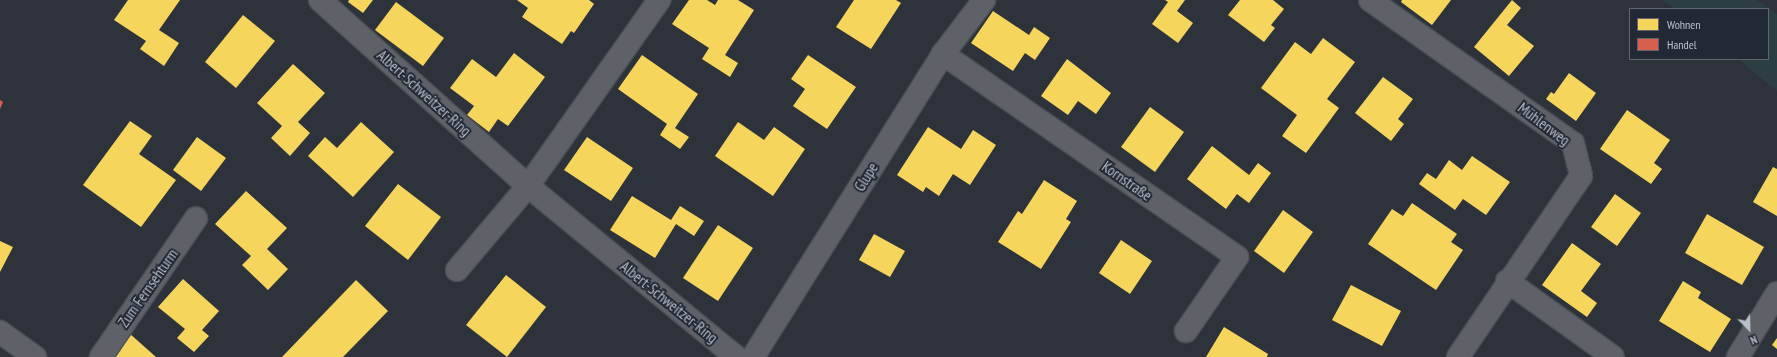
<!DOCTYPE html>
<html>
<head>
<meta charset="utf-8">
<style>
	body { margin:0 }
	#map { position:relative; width:1777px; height:357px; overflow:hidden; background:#2e333b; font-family:"PT Sans Narrow",sans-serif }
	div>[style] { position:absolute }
	.green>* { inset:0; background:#2c3e41 }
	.homes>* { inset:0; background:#f6d55c }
	.shops>* { inset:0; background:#d6604d }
	.roads { filter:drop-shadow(1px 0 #4c4f55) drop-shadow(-1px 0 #4c4f55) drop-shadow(0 1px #4c4f55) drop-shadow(0 -1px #4c4f55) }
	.minor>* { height:22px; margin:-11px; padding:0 11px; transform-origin:11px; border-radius:11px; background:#5e6268 }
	span { translate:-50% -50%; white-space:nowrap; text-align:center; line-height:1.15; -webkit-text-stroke:4px #222935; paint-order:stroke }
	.street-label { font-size:15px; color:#bac0ca }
	.legend { position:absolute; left:1629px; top:8px; width:140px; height:52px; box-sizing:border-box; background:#222935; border:1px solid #5f6571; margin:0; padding:5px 7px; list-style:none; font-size:12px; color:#bac0ca }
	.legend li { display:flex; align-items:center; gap:8px; height:20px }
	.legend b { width:20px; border:1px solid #5f6571 }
	.north { position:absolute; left:1729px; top:309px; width:40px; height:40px; -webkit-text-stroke:3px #222935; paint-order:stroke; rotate:157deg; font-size:11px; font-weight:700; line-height:16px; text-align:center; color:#bac0ca }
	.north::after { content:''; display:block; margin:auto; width:14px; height:18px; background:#bac0ca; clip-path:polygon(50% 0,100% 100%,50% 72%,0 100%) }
</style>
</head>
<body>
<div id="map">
	<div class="green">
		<div style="clip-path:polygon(1662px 0,1757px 0,1777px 14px,1777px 91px,1738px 59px,1768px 59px,1768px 9px,1675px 9px)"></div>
	</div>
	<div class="homes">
		<div style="clip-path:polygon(128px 0,180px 0,159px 30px,179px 43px,164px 66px,140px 49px,146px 41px,114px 20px)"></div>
		<div style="clip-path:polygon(349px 0,373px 0,363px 13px,348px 2px)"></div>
		<div style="clip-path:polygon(517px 0,589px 0,594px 4px,574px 33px,571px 31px,562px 44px,522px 17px,528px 8px)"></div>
		<div style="clip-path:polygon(689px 0,707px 0,715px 5px,718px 0,738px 0,754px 10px,725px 55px,738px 63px,730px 77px,702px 59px,709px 48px,672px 24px)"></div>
		<div style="clip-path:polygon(854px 0,896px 0,901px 3px,871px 49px,836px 27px)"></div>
		<div style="clip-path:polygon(1165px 0,1185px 0,1177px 11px,1193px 23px,1178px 43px,1152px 24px,1168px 2px)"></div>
		<div style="clip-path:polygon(1240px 0,1273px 0,1284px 9px,1271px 25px,1275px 28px,1264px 42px,1228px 15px)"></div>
		<div style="clip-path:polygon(1402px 0,1451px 0,1432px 25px,1401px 2px)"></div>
		<div style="clip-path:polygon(1512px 0,1521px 8px,1507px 25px,1534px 46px,1509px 76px,1474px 47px)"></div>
		<div style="clip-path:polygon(396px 2px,444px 38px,423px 66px,375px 30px)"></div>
		<div style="clip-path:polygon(993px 11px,1029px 35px,1034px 27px,1050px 38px,1035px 60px,1025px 53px,1013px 71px,971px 43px)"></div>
		<div style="clip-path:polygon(243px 15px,275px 41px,236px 88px,205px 62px)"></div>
		<div style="clip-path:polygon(1323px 38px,1355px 62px,1327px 99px,1339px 108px,1306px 153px,1282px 136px,1297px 115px,1261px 88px,1295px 42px,1311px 54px)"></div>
		<div style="clip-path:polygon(514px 53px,545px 77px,508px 126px,498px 119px,489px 132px,467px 115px,474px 106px,450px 88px,472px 59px,496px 77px)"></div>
		<div style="clip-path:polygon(642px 55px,698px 94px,675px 128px,689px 137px,680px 149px,660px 135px,667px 124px,618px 89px)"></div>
		<div style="clip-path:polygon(808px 55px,856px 87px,827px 129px,793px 106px,805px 89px,791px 79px)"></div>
		<div style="clip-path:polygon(1067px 59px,1111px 93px,1096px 114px,1078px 101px,1068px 115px,1041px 96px)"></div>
		<div style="clip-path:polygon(293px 64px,325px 93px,298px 122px,310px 133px,290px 156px,271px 138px,282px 126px,257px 103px)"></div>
		<div style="clip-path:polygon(1569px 73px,1596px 93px,1576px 121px,1546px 99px,1551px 92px,1554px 94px)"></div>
		<div style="clip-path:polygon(1383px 77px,1413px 99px,1398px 119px,1404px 124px,1391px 141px,1355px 113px)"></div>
		<div style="clip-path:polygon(1150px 107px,1184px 132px,1155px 172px,1121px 147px)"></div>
		<div style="clip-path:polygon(1627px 110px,1670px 140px,1654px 163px,1662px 169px,1651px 184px,1600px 149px)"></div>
		<div style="clip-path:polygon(130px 121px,152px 136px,139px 154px,176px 180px,141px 227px,83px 185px)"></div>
		<div style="clip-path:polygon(361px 122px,394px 152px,353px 197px,308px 156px,325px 137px,337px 148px)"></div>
		<div style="clip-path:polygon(738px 122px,764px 140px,774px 127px,805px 149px,773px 196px,715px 156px)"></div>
		<div style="clip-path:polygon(928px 127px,961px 149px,973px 130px,996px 145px,970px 185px,953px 174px,939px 196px,926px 187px,923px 192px,897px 175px)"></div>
		<div style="clip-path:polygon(197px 137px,226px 158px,201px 191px,173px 170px)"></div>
		<div style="clip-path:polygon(587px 137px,633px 168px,611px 201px,564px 170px)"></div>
		<div style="clip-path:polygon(1212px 146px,1249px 175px,1258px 163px,1271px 173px,1249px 203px,1237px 194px,1226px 209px,1187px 179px)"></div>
		<div style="clip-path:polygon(1472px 156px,1510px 182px,1486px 215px,1463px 199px,1455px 210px,1419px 184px,1427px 173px,1436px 179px,1449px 160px,1462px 170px)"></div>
		<div style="clip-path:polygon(1773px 167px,1777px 169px,1777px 216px,1753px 202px)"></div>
		<div style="clip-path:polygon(1044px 180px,1077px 201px,1066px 219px,1071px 222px,1041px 269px,998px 242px,1018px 211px,1022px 214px)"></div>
		<div style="clip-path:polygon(398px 184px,441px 217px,408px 260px,365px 226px)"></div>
		<div style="clip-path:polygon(246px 191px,287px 228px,267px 249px,288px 269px,268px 290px,242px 265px,251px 256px,215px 224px)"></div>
		<div style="clip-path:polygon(1615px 194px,1641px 213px,1617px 246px,1591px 227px)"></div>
		<div style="clip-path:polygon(632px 196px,671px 220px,680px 206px,704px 221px,694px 236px,676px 224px,655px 258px,610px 230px)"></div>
		<div style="clip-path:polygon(1412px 203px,1457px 234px,1451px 242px,1463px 250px,1436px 290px,1368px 244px,1392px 209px,1403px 216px)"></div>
		<div style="clip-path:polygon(1283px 210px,1313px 232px,1284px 273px,1254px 251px)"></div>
		<div style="clip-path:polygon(1707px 214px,1764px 247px,1742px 285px,1685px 253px)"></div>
		<div style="clip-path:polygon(718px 225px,753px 248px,718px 301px,683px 278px)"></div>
		<div style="clip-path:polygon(874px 234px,905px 251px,890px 277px,859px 260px)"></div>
		<div style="clip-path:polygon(1121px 240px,1152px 261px,1130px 294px,1099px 273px)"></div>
		<div style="clip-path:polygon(0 241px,13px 247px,0 272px)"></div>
		<div style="clip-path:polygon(1572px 243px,1601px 264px,1581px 291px,1597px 303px,1587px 317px,1542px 285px)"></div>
		<div style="clip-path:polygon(506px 275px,546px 307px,507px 357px,466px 325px)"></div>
		<div style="clip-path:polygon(183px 279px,219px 311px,202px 330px,209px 336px,194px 352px,177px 338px,185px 329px,158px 307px)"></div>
		<div style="clip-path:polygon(356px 280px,388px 311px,343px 357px,282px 357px)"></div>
		<div style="clip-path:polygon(1683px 281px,1701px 292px,1698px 298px,1731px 319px,1710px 352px,1659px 321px)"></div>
		<div style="clip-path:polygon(1351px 285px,1401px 311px,1382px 346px,1332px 320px)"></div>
		<div style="clip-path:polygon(1224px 327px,1268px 354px,1267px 357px,1206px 357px)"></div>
		<div style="clip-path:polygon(129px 333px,156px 357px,108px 357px)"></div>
		<div style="clip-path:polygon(1777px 338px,1777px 349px,1772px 345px)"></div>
	</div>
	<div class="shops">
		<div style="clip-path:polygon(0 100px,3px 102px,0 109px)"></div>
	</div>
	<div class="roads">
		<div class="minor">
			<div style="left:320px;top:0;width:279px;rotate:41.8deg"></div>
			<div style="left:528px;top:186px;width:228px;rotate:-54.8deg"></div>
			<div style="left:1370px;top:0;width:248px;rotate:35.2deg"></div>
			<div style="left:1573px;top:143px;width:34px;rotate:76deg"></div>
			<div style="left:1581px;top:176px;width:219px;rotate:124.2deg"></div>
			<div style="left:943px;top:54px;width:357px;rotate:34.6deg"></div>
			<div style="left:1237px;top:257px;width:90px;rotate:124.6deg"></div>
			<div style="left:457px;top:270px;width:110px;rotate:-49.8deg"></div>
			<div style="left:528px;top:186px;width:269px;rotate:39.4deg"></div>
			<div style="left:1507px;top:281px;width:130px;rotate:35.6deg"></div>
			<div style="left:0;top:332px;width:43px;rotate:35.5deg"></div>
			<div style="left:101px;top:357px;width:168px;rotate:-55.6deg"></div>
			<div style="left:753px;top:357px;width:358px;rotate:-57.9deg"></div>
			<div style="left:943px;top:54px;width:68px;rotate:-52.8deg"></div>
			<div style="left:1738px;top:357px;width:75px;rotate:-58.6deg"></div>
		</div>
	</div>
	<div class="street-label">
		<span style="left:424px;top:93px;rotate:42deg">Albert-Schweitzer-Ring</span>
		<span style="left:1544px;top:124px;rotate:37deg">Mühlenweg</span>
		<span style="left:866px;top:177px;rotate:-58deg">Glupe</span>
		<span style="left:1127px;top:181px;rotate:35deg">Kornstraße</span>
		<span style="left:148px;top:288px;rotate:-55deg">Zum Fernsehturm</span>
		<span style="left:669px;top:302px;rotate:39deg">Albert-Schweitzer-Ring</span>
	</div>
	<ul class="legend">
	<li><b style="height:11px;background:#f6d55c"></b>Wohnen</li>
	<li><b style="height:11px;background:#d6604d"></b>Handel</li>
	</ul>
	<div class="north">N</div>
</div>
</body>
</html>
